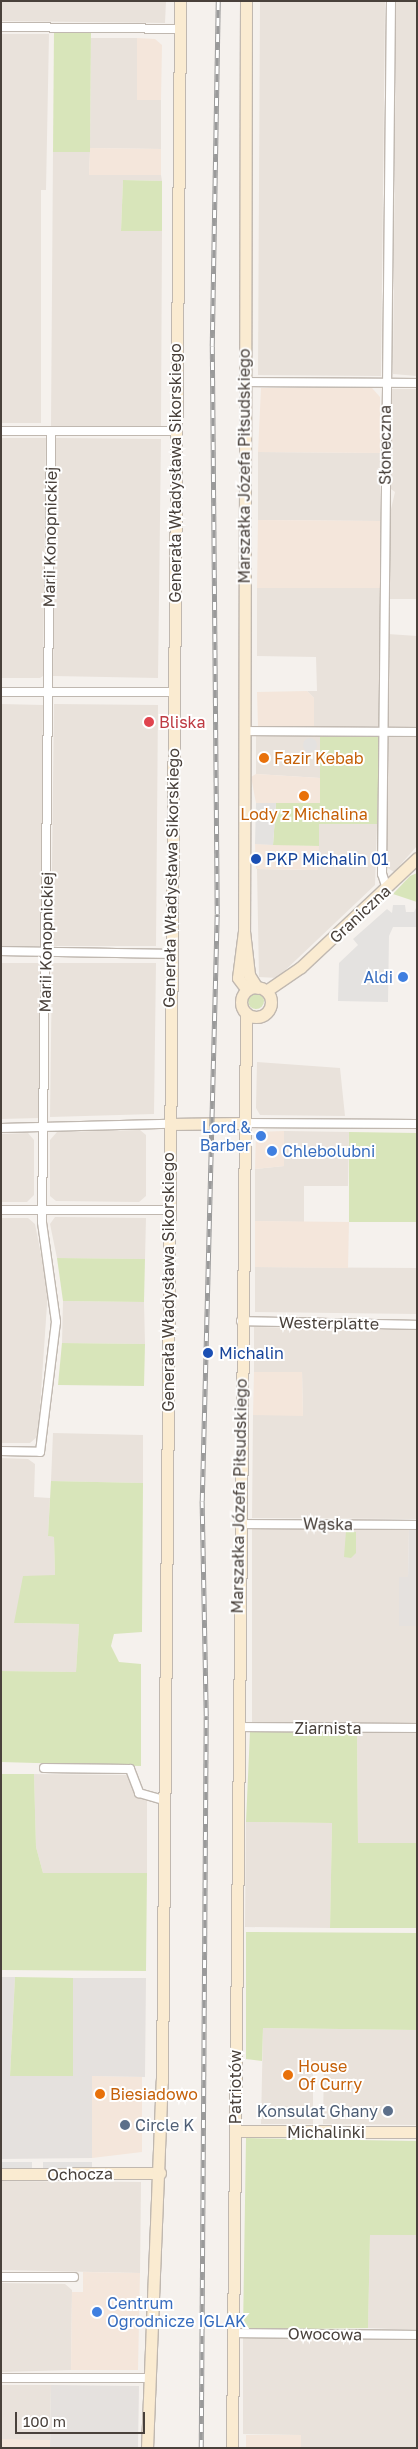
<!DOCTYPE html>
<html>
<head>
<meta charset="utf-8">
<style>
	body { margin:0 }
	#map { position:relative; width:418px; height:2449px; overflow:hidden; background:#f5f1ed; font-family:"Golos Text",sans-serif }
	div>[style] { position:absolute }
	.residential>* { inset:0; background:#e9e2db }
	.commercial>* { inset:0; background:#f4e6db }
	.industrial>* { inset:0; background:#e5e1de }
	.green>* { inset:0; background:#d8e5ba }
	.round { border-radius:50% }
	.parking>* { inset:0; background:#e4e2e0 }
	.roads { filter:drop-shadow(1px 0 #c0b8b0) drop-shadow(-1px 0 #c0b8b0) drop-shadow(0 1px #c0b8b0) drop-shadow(0 -1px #c0b8b0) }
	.street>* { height:8px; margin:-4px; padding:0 4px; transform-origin:4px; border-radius:4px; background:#fff }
	.secondary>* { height:11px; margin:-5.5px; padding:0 5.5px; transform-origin:5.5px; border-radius:5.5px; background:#faebd1 }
	.secondary>.ring { margin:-5.5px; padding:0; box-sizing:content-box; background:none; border:11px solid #faebd1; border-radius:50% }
	.rail>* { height:4.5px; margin-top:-2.25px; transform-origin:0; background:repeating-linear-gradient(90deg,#fff 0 8px,#9a9a9a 0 16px); box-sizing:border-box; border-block:1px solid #9a9a9a }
	.dots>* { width:14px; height:14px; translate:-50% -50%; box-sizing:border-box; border:2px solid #fff; border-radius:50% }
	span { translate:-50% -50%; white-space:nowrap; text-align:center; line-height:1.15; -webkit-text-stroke:4px #fff; paint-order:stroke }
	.street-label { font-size:16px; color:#49413b }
	.health-label { font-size:16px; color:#be3a42 }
	.left { translate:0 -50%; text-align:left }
	.food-label { font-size:16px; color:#c56008 }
	.transit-label { font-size:16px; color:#164399 }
	.shop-label { font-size:16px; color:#366cbe }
	.right { translate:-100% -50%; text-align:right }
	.service-label { font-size:16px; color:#4e5e75 }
	.frame { position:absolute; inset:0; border:2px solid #49413b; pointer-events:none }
	.scale { position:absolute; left:15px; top:2412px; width:130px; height:22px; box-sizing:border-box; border:2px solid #49413b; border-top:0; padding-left:6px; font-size:15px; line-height:18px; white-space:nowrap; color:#49413b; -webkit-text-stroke:4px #fff; paint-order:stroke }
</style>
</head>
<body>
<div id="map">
	<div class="residential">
		<div style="clip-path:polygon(1px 1px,166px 1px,165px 23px,1px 21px)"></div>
		<div style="clip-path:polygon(260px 1px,385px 1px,381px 376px,258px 375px)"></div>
		<div style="clip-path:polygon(396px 1px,417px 1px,417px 376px,393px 374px)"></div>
		<div style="clip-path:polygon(1px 34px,49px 34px,46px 190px,41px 190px,41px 423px,1px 423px)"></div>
		<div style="clip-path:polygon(91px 38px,137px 38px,137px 100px,161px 100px,161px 149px,90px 148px)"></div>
		<div style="clip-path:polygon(53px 152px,90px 152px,89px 175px,161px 175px,162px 181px,123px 180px,121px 230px,162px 231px,161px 426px,51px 426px)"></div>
		<div style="clip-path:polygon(392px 389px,417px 389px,417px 599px,388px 599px,388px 522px,395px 492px,391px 489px)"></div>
		<div style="clip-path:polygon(1px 438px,46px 438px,43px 676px,40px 678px,1px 678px)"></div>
		<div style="clip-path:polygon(56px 438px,161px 439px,158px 678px,53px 676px)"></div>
		<div style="clip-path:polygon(258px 452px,380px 453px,380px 521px,258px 520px)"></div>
		<div style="clip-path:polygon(257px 588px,380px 588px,379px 726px,314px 727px,314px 698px,307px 691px,317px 691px,316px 657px,257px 656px)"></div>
		<div style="clip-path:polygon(388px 634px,417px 636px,417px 727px,387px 727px)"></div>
		<div style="clip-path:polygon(1px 704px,43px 705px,41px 946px,1px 946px)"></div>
		<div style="clip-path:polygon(54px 704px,158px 705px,156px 946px,51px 946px)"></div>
		<div style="clip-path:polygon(256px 733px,320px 734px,320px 778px,256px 774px)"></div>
		<div style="clip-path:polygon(387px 735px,417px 736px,417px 846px,394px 872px,386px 867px)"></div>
		<div style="clip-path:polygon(318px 824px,377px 824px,375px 885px,277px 978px,259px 977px,257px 869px,306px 870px,319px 846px)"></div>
		<div style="clip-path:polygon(1px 963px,40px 963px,39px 1118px,1px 1119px)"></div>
		<div style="clip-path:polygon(52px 963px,156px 963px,154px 1114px,50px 1117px)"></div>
		<div style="clip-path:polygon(257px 1062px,340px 1068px,345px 1116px,260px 1115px,256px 1108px)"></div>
		<div style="clip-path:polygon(140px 1130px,146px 1135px,146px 1196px,139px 1202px,56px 1201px,50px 1196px,50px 1140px,57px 1132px)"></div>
		<div style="clip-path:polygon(284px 1131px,349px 1132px,348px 1186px,304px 1186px,304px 1222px,255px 1221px,255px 1169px,284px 1166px)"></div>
		<div style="clip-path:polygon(28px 1133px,34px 1140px,34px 1195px,27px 1202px,1px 1202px,1px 1134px)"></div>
		<div style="clip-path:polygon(55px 1217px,146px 1218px,145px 1259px,57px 1258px,50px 1224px)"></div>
		<div style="clip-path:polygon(1px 1218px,28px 1218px,35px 1224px,48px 1290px,38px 1436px,30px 1443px,1px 1443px)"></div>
		<div style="clip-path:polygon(255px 1267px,417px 1268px,417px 1314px,255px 1312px)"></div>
		<div style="clip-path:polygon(63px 1301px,144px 1302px,145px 1344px,62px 1343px)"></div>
		<div style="clip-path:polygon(254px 1327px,417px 1330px,417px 1519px,252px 1518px,253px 1415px,303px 1415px,302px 1372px,254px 1372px)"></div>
		<div style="clip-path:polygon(53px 1433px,143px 1435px,143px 1483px,51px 1481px)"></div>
		<div style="clip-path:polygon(1px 1458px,28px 1459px,35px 1464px,34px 1497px,50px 1498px,48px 1536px,54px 1537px,55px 1575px,14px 1623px,79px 1624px,76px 1672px,1px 1671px)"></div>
		<div style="clip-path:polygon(252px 1527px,409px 1528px,408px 1577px,399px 1577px,399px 1626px,417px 1626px,417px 1723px,252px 1723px)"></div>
		<div style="clip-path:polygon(357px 1731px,417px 1732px,417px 1843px,358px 1843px)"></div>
		<div style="clip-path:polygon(34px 1774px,129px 1775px,134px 1794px,147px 1801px,147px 1873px,43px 1873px,36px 1847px)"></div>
		<div style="clip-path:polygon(246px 1822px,332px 1823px,330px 1928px,245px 1927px)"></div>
		<div style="clip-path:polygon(263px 2028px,417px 2030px,417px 2125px,323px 2124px,324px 2062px,313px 2062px,313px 2124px,261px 2124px)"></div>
		<div style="clip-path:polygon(1px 2181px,141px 2182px,140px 2273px,1px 2270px)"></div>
		<div style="clip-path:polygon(370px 2234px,417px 2235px,417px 2330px,368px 2328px)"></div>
		<div style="clip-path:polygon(1px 2283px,65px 2284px,72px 2290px,71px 2370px,1px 2372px)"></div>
		<div style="clip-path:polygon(243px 2337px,417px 2340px,417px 2448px,301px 2448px,301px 2435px,243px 2434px)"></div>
		<div style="clip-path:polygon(1px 2385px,51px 2385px,50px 2440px,1px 2441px)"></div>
	</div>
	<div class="commercial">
		<div style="clip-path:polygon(137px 38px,155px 39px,162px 45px,161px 100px,137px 100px)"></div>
		<div style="clip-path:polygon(90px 148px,161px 149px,161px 175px,89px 175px)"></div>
		<div style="clip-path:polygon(261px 388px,372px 388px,380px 397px,380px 453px,258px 452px)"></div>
		<div style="clip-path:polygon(258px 520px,380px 521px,380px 588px,257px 588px)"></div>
		<div style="clip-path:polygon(307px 691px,314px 698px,314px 727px,258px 726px,257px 692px)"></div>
		<div style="clip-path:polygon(256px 774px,320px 778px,320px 803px,256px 803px,251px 777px)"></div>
		<div style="clip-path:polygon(255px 844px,319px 846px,318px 870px,256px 869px)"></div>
		<div style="clip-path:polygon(284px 1131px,284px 1166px,255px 1169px,256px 1132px)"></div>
		<div style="clip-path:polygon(255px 1221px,349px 1222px,348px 1268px,255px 1267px)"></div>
		<div style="clip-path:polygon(254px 1372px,302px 1372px,303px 1416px,253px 1415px)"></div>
		<div style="clip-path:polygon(92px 2076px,142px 2077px,142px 2152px,92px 2158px)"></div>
		<div style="clip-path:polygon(83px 2272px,140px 2273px,138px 2370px,71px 2370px,72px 2292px,83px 2292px)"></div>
		<div style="clip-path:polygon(246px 2435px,301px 2435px,301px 2448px,246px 2448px)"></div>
		<div style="clip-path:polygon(1px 2439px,50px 2440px,50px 2448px,1px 2448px)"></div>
	</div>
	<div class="industrial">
		<div style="clip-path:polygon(409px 1528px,417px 1529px,417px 1626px,399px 1626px,399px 1577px,408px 1577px)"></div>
		<div style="clip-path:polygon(1px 1977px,15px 1977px,10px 2076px,73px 2076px,73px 1978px,146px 1978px,145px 2077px,92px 2076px,92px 2158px,1px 2159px)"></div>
		<div style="clip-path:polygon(51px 2385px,139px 2386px,138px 2448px,50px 2448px)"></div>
	</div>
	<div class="green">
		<div style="clip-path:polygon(54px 32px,91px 32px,90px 152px,53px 152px)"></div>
		<div style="clip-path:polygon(123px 180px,162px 181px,162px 231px,121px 231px)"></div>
		<div style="clip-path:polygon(320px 734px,380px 735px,377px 824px,319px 824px,319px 846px,273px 845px,276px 803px,320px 803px)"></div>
		<div style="clip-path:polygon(417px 873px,417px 902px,393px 894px,410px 876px)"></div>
		<div class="round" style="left:248px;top:993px;width:16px;height:16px"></div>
		<div style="clip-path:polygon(349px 1132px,417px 1133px,417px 1222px,349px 1222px)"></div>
		<div style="clip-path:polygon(57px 1258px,145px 1259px,144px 1302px,63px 1301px)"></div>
		<div style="clip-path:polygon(62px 1343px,145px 1344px,144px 1386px,58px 1385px)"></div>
		<div style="clip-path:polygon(51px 1481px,143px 1483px,142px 1632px,114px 1634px,111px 1646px,119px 1662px,141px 1664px,141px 1766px,1px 1762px,1px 1671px,76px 1672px,79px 1624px,14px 1623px,23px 1576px,55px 1575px,54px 1537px,48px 1536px)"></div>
		<div style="clip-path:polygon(346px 1531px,356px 1532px,356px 1553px,351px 1558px,344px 1557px)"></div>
		<div style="clip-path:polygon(250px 1731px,357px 1731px,358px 1843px,417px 1843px,417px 1928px,330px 1928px,332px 1823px,246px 1822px)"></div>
		<div style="clip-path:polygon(1px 1774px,34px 1774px,36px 1847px,43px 1873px,147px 1873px,146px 1971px,1px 1970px)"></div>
		<div style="clip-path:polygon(246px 1932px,417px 1933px,417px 2030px,263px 2028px,262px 2061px,246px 2059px)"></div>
		<div style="clip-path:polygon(15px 1977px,73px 1978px,73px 2076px,10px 2076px)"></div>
		<div style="clip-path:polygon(246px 2138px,417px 2141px,417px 2235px,370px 2235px,368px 2328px,243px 2330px)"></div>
	</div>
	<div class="parking">
		<div class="round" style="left:303px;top:738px;width:14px;height:14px"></div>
		<div style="clip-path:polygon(256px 803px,276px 803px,273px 845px,255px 844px)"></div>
		<div style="clip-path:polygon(393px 905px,405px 905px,406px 912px,414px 912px,417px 906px,417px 927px,393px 927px,389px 936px,388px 1002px,338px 1001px,339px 963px,358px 945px,353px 939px,387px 909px,392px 913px)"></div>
		<div style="clip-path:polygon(1px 2162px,32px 2162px,32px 2169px,1px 2169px)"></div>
		<div style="clip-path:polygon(43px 2162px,92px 2162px,92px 2170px,43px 2170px)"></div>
	</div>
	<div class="roads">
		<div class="street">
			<div style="left:1px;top:27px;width:179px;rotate:0.6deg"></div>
			<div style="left:244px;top:382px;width:173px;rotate:0.3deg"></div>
			<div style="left:1px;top:431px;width:175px"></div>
			<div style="left:1px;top:692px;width:173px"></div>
			<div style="left:244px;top:731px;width:173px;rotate:0.3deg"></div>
			<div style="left:387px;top:889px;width:16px;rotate:-108deg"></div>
			<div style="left:382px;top:874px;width:873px;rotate:-89.41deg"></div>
			<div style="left:1px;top:951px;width:170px;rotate:1deg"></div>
			<div style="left:242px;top:1123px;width:175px;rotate:0.3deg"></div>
			<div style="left:1px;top:1128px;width:169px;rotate:-1.4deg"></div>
			<div style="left:1px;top:1210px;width:168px"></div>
			<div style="left:241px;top:1321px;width:176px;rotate:1.3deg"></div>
			<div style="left:1px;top:1451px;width:39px;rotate:1deg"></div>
			<div style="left:40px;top:1452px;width:131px;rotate:-83deg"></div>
			<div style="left:56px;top:1322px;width:101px;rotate:-98deg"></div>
			<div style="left:42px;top:1222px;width:791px;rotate:-89.35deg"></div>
			<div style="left:239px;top:1524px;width:178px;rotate:0.3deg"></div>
			<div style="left:239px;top:1727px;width:178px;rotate:0.3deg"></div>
			<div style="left:44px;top:1768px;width:86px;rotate:0.7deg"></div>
			<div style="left:130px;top:1769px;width:26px;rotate:69deg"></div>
			<div style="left:139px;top:1793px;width:26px;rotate:16deg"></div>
			<div style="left:1px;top:2277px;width:73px"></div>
			<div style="left:233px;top:2333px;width:184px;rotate:0.6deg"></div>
			<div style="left:1px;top:2378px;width:149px"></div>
		</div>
		<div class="secondary">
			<div style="left:246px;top:1px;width:930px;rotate:90.12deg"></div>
			<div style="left:244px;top:931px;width:44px;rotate:83.5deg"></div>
			<div style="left:249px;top:975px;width:15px;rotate:58deg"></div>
			<div style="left:244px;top:931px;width:47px;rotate:97.3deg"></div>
			<div style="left:238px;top:978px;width:15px;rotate:53deg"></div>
			<div class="ring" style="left:241px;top:987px;width:19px;height:19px"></div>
			<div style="left:266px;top:991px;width:42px;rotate:-34.4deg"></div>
			<div style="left:301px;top:967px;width:159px;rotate:-43.2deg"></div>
			<div style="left:170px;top:1124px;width:72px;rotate:-0.8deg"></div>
			<div style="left:235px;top:2131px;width:182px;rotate:0.3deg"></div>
			<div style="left:1px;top:2174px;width:159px;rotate:-0.4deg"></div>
			<div style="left:147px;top:2448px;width:367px;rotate:-87.7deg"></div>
			<div style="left:162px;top:2081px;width:2080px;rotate:-89.5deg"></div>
			<div style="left:232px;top:2448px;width:1435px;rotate:-89.44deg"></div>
		</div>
	</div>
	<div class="rail">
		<div style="left:201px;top:2448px;width:732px;rotate:-89.61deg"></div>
		<div style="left:206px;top:1716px;width:215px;rotate:-91.1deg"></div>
		<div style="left:202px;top:1501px;width:587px;rotate:-88.54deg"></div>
		<div style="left:217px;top:914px;width:568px;rotate:-90.5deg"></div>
		<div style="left:212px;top:346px;width:345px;rotate:-89deg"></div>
	</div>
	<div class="dots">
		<div style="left:149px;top:722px;background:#e0444e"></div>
		<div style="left:264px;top:758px;background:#e8710a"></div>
		<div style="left:304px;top:796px;background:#e8710a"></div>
		<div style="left:256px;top:859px;background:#1a4fb4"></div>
		<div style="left:403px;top:977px;background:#3f7fe0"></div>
		<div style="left:261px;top:1136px;background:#3f7fe0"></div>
		<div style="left:272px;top:1151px;background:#3f7fe0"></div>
		<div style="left:208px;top:1353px;background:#1a4fb4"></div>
		<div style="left:288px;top:2075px;background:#e8710a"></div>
		<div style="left:100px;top:2094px;background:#e8710a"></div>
		<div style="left:388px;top:2111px;background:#5c6f8a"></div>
		<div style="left:125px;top:2125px;background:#5c6f8a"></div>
		<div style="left:97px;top:2312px;background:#3f7fe0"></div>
	</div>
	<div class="street-label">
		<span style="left:385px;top:445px;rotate:-90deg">Słoneczna</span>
		<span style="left:244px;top:466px;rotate:-90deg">Marszałka Józefa Piłsudskiego</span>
		<span style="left:175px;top:473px;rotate:-90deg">Generała Władysława Sikorskiego</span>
		<span style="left:50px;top:537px;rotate:-89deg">Marii Konopnickiej</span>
		<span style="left:171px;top:878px;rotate:-89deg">Generała Władysława Sikorskiego</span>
		<span style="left:360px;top:914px;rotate:-43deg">Graniczna</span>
		<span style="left:46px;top:942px;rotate:-89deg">Marii Konopnickiej</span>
		<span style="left:168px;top:1282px;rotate:-90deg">Generała Władysława Sikorskiego</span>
		<span style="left:329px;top:1323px;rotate:1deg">Westerplatte</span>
		<span style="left:239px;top:1496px;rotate:-89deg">Marszałka Józefa Piłsudskiego</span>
		<span style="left:328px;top:1524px;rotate:1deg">Wąska</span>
		<span style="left:328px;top:1728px">Ziarnista</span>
		<span style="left:235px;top:2087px;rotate:-90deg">Patriotów</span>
		<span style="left:326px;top:2132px">Michalinki</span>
		<span style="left:80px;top:2174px;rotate:-1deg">Ochocza</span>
		<span style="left:325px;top:2334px;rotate:1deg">Owocowa</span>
	</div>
	<div class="health-label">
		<span class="left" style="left:159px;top:722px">Bliska</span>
	</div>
	<div class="food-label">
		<span class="left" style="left:274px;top:758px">Fazir Kebab</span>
		<span style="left:304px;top:814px">Lody z Michalina</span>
		<span class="left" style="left:298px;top:2075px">House<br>Of Curry</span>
		<span class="left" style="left:110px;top:2094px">Biesiadowo</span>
	</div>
	<div class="transit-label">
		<span class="left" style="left:266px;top:859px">PKP Michalin 01</span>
		<span class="left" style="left:219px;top:1353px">Michalin</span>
	</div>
	<div class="shop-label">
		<span class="right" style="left:393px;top:977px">Aldi</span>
		<span class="right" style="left:251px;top:1136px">Lord &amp;<br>Barber</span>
		<span class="left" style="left:282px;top:1151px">Chlebolubni</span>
		<span class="left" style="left:107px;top:2312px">Centrum<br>Ogrodnicze IGLAK</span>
	</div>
	<div class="service-label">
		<span class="right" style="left:378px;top:2111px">Konsulat Ghany</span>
		<span class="left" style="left:135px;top:2125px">Circle K</span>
	</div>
	<div class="frame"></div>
	<div class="scale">100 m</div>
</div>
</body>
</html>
